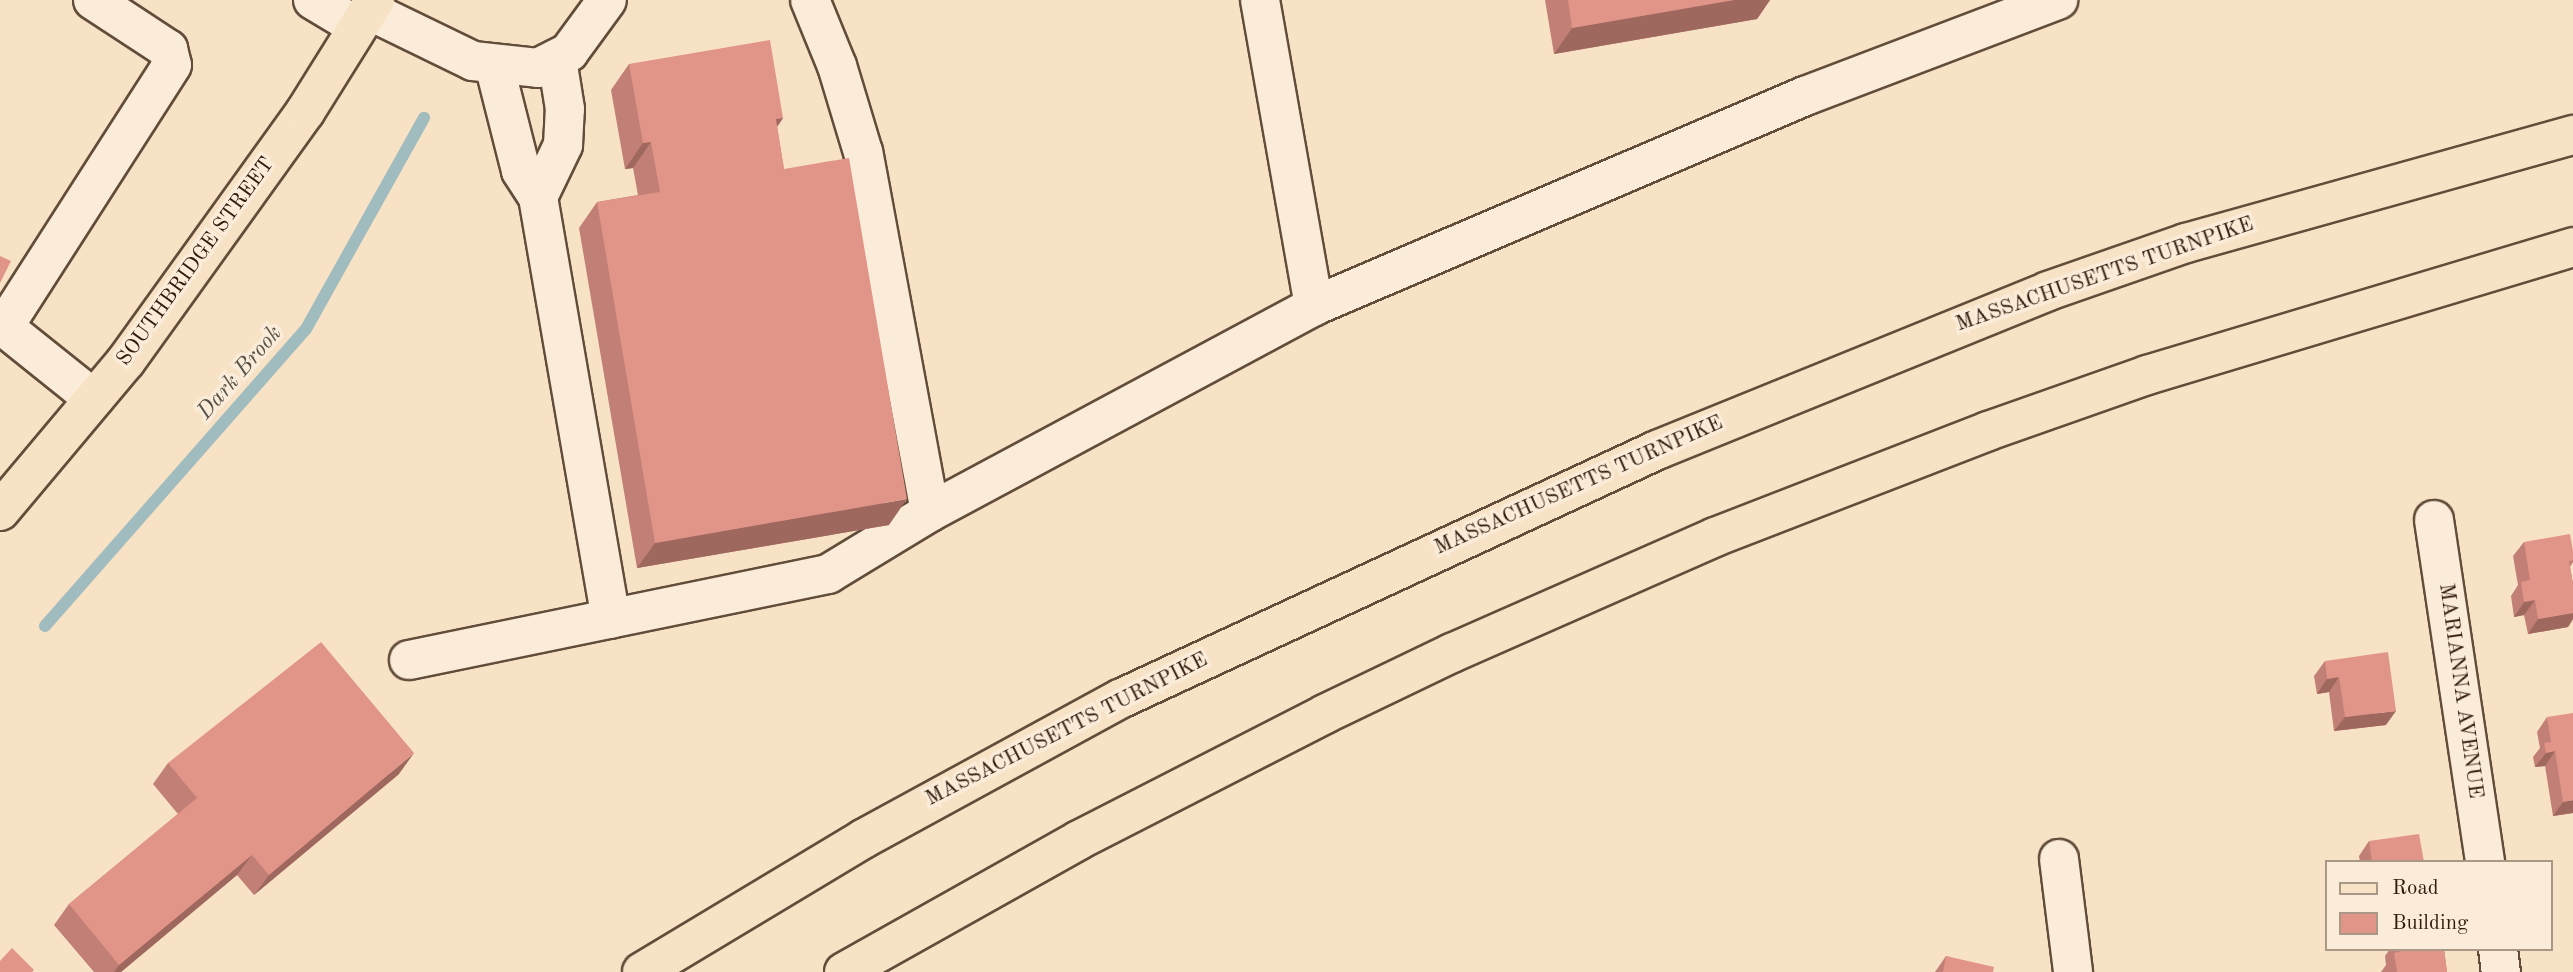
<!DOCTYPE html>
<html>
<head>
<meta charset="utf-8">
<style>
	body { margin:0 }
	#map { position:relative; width:2573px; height:972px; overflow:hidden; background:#f7e2c5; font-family:"Old Standard TT",serif }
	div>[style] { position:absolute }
	.stream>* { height:12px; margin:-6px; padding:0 6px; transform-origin:6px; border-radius:6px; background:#a1bcbe }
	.roads { filter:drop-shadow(2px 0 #624c3a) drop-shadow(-2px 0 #624c3a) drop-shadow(0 2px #624c3a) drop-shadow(0 -2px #624c3a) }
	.minor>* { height:38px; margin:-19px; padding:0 19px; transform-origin:19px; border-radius:19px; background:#faecd9 }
	.major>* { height:38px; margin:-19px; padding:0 19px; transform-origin:19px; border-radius:19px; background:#f7e2c5 }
	.highway>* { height:38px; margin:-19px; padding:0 19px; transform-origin:19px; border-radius:19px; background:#f7e2c5 }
	.wall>* { inset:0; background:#c27f75 }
	.shaded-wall>* { inset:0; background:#9e685f }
	.building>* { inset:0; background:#e19488 }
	span { translate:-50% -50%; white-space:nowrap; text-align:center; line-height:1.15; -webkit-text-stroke:7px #faecd9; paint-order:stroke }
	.street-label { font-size:21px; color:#311a0c }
	.water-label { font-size:23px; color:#58534a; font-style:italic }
	.legend { position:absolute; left:2325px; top:860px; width:228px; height:91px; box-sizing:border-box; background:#faecd9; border:2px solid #aa9887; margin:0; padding:9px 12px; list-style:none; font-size:21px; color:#311a0c }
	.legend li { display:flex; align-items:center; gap:14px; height:35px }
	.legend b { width:35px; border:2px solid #aa9887 }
</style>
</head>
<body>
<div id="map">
	<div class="stream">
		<div style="left:45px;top:626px;width:395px;rotate:-48.7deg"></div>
		<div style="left:306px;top:329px;width:242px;rotate:-60.8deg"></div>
	</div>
	<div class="roads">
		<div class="minor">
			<div style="left:93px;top:0;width:90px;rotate:33.2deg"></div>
			<div style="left:168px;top:49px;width:16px;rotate:76deg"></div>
			<div style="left:172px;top:65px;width:311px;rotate:122.7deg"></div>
			<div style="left:4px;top:327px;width:115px;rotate:38.7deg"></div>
			<div style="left:313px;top:0;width:52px;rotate:31deg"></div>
			<div style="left:1260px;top:0;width:311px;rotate:80deg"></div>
			<div style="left:368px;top:10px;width:117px;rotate:25.9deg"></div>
			<div style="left:473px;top:61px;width:65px;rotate:6.1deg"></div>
			<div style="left:538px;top:68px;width:35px;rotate:-27deg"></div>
			<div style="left:569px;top:52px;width:64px;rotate:-53.8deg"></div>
			<div style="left:494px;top:64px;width:110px;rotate:75.8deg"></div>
			<div style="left:521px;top:171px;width:31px;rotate:57deg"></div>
			<div style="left:538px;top:197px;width:428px;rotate:80.2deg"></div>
			<div style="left:538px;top:197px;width:58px;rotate:-64.3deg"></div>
			<div style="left:563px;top:145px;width:36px;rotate:-87deg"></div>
			<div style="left:565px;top:109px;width:51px;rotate:-99.1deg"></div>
			<div style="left:930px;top:512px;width:436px;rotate:-28.2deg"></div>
			<div style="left:1314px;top:306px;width:534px;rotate:-23.16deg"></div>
			<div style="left:1805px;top:96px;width:271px;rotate:-20.8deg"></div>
			<div style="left:2434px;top:520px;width:346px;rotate:81.5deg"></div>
			<div style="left:409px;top:660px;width:428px;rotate:-11.6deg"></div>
			<div style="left:828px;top:574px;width:119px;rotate:-31.3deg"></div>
			<div style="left:930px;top:512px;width:366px;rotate:-100.5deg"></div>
			<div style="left:863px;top:152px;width:90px;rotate:-106.8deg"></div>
			<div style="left:837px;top:66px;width:71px;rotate:-112.2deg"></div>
			<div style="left:2059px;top:859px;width:114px;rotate:82.9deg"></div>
			<div style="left:2498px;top:949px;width:23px;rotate:83deg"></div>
		</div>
		<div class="major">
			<div style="left:0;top:511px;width:196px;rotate:-50deg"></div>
			<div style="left:126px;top:361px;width:307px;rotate:-54.3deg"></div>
			<div style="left:305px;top:112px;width:132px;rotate:-58deg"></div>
		</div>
		<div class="highway">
			<div style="left:642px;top:972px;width:258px;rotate:-31deg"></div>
			<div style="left:863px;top:839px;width:295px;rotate:-28.6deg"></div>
			<div style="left:1122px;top:698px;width:590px;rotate:-24.87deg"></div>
			<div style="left:1657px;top:450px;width:422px;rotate:-22.1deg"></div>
			<div style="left:2048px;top:291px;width:146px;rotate:-19.2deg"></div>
			<div style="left:2186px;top:243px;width:402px;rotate:-15.6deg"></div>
			<div style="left:844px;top:972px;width:270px;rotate:-29.3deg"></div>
			<div style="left:1079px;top:840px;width:276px;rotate:-27.1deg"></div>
			<div style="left:1325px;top:714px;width:141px;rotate:-25.7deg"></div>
			<div style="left:1452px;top:653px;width:287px;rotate:-23.8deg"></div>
			<div style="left:1715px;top:537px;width:293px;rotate:-21.2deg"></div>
			<div style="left:1988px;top:431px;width:169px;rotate:-19.4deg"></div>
			<div style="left:2147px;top:375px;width:445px;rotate:-16.7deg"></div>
		</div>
	</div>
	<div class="wall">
		<div style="clip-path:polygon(1545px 0,1770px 0,1757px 19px,1554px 54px)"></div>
		<div style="clip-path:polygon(629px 64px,783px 118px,777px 127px,784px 169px,889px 525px,637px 568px,579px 228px,597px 202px,638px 195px,633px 168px,625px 169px,611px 90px)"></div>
		<div style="clip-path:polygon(2524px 542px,2573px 551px,2573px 562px,2570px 567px,2573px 584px,2573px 619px,2568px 627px,2528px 634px,2524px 615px,2514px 617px,2511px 596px,2518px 585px,2513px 556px)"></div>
		<div style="clip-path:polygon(2325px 661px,2386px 725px,2334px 731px,2329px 692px,2317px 694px,2314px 676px)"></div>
		<div style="clip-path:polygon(2547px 717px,2573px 813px,2553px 816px,2545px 766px,2535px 767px,2533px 757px,2540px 748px,2537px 732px)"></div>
		<div style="clip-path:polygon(168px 763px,399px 774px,254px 895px,237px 875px,121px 972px,94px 972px,54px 925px,69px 904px,178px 814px,153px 784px)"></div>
		<div style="clip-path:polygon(2369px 841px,2424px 862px,2360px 862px,2359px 856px)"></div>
		<div style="clip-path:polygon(2390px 949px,2444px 949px,2447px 972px,2381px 972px,2386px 965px,2385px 956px)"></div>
		<div style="clip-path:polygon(1946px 956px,1993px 972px,1935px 972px)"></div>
	</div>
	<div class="shaded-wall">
		<div style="clip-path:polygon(1734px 0,1770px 0,1757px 19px,1554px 54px,1572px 28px)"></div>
		<div style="clip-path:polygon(783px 118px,765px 144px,776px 119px)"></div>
		<div style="clip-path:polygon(651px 142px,633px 168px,625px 169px,643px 143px)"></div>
		<div style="clip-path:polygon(907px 499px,889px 525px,637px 568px,655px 543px)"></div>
		<div style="clip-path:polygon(2535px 600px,2524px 615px,2514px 617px,2524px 602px)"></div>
		<div style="clip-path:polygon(2573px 613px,2573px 619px,2568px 627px,2528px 634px,2538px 619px)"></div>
		<div style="clip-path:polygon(2339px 677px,2329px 692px,2317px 694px,2327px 679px)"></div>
		<div style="clip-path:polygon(2396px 711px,2386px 725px,2334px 731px,2345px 717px)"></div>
		<div style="clip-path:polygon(2555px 751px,2545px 766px,2535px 767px,2546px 753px)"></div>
		<div style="clip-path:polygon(414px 753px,399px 774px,254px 895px,269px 875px)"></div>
		<div style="clip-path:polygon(2573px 800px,2573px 813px,2553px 816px,2563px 802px)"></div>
		<div style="clip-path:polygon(252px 855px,237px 875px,121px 972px,114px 972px,119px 965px)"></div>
	</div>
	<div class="building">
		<div style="clip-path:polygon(1568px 0,1734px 0,1572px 28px)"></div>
		<div style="clip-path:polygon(770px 40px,783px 118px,776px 119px,784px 169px,849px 158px,907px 499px,655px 543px,597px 202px,660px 192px,651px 142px,643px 143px,629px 64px)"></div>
		<div style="clip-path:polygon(0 256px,11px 261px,0 283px)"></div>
		<div style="clip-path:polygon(2570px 534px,2573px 551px,2573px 560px,2569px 561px,2573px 584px,2573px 613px,2538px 619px,2535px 600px,2524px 602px,2521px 582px,2530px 580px,2524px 542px)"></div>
		<div style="clip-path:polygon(321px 642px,414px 753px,269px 875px,252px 855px,119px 965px,69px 904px,197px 798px,168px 763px)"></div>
		<div style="clip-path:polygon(2388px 652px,2396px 711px,2345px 717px,2339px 677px,2327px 679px,2325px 661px)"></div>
		<div style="clip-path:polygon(2573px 713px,2573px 800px,2563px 802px,2555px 751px,2546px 753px,2544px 743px,2551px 742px,2547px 717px)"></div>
		<div style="clip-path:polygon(2419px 834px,2424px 862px,2372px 862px,2369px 841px)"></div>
		<div style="clip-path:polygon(12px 948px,34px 970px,32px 972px,0 972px,0 961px)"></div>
		<div style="clip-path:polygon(2401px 949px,2444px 949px,2447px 972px,2397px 972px,2394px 953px,2401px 951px)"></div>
		<div style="clip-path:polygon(1946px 956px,1994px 967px,1993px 972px,1943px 972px)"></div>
	</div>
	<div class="street-label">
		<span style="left:196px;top:262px;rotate:-54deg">SOUTHBRIDGE STREET</span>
		<span style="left:2105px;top:275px;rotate:-19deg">MASSACHUSETTS TURNPIKE</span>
		<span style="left:1579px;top:486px;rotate:-24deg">MASSACHUSETTS TURNPIKE</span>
		<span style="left:2460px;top:691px;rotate:82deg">MARIANNA AVENUE</span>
		<span style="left:1067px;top:730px;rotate:-27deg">MASSACHUSETTS TURNPIKE</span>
	</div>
	<div class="water-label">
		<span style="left:240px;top:373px;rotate:-49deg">Dark Brook</span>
	</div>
	<ul class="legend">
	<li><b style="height:9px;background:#f7e2c5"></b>Road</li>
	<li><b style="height:19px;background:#e19488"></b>Building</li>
	</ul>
</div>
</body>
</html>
